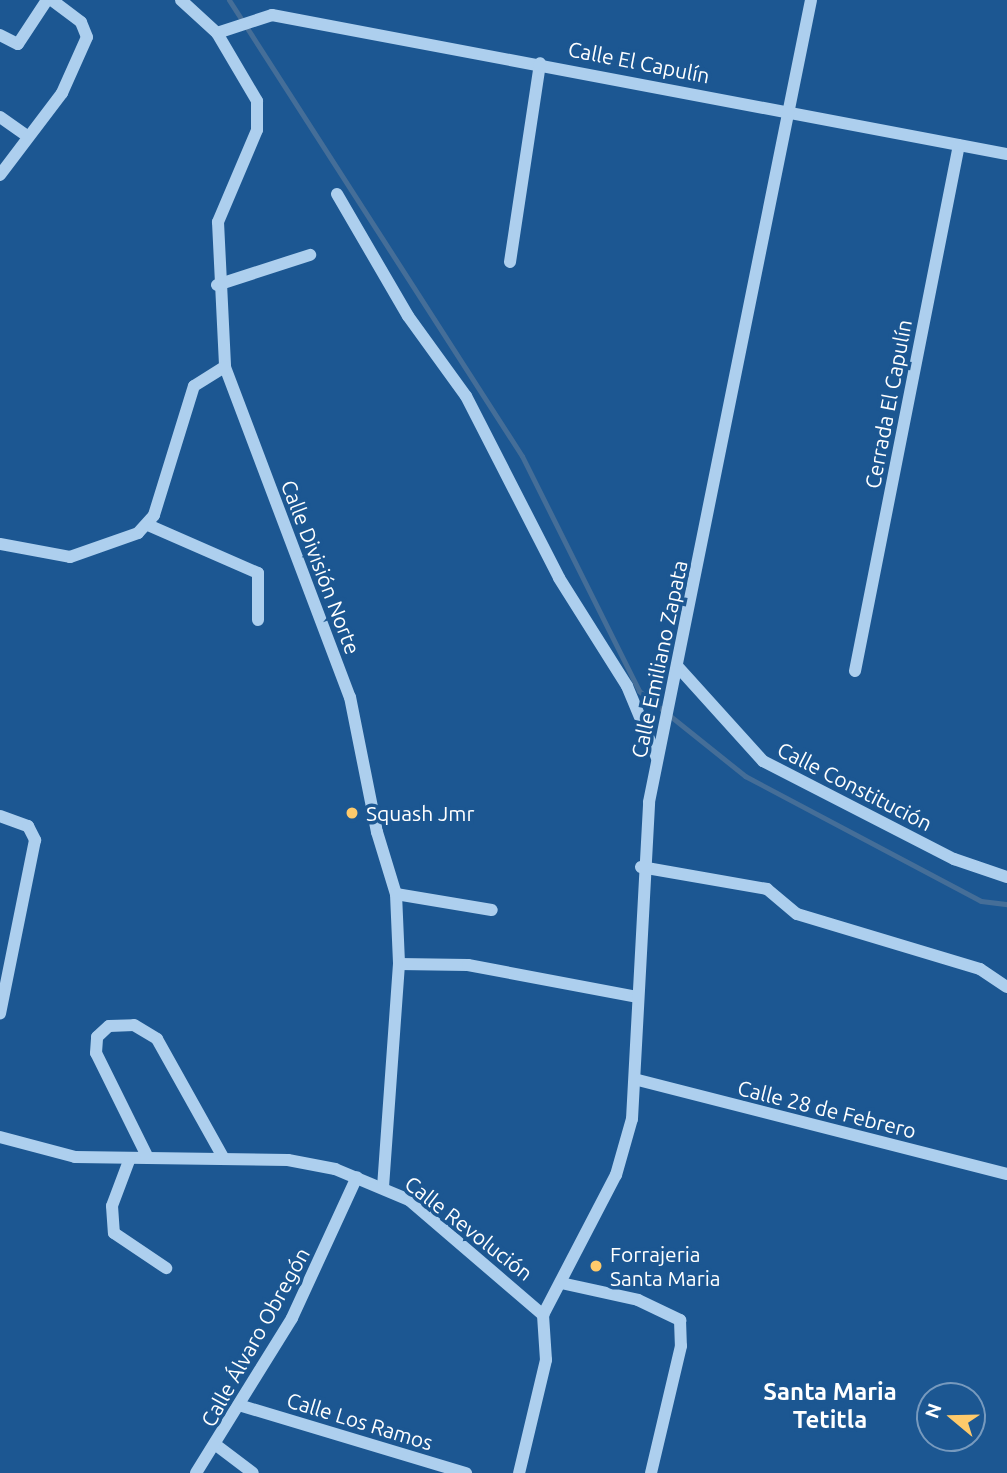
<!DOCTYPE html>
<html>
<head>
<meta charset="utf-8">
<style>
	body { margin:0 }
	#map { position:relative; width:1007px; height:1473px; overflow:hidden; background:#1c5792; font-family:Ubuntu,sans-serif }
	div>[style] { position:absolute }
	.stream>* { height:5px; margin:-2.5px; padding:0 2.5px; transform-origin:2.5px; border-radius:2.5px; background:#456e98 }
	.minor>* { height:12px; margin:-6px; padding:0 6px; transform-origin:6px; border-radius:6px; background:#adcfee }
	.dots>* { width:19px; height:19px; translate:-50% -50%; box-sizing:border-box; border:4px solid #1c5792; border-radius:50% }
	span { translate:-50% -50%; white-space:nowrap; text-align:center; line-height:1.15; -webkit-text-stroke:7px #1c5792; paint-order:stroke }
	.street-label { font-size:21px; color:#fff }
	.poi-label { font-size:21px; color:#fff }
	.left { translate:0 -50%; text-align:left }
	.quarter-label { font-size:24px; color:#fff; font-weight:700 }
	.north { position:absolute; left:916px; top:1382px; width:70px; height:70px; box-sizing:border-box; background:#1c5792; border:2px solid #779abe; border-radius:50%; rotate:289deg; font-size:19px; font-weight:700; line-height:28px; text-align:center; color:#fff }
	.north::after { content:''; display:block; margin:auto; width:24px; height:32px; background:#feca6b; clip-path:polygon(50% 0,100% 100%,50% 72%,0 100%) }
</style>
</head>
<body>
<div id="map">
	<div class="stream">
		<div style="left:229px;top:0;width:542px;rotate:57.28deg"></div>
		<div style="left:522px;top:456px;width:263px;rotate:63.5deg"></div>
		<div style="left:639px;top:691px;width:136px;rotate:38.7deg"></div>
		<div style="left:745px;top:776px;width:267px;rotate:27.9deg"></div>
		<div style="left:981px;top:901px;width:26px;rotate:7deg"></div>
	</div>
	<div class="minor">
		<div style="left:181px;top:0;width:49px;rotate:42.5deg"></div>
		<div style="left:217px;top:33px;width:79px;rotate:59.5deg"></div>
		<div style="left:257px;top:101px;width:29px;rotate:90deg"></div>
		<div style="left:257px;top:130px;width:100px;rotate:113deg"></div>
		<div style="left:218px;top:222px;width:145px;rotate:87.2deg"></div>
		<div style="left:225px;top:367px;width:353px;rotate:69.3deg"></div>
		<div style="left:350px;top:697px;width:138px;rotate:78.7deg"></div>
		<div style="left:377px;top:832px;width:65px;rotate:73deg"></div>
		<div style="left:396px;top:894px;width:70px;rotate:87.5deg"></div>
		<div style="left:399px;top:964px;width:223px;rotate:94.1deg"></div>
		<div style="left:217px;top:33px;width:58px;rotate:-18.1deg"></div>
		<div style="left:272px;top:15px;width:748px;rotate:10.71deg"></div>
		<div style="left:0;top:35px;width:20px;rotate:27deg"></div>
		<div style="left:18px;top:44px;width:53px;rotate:-56.6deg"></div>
		<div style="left:0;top:117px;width:32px;rotate:35deg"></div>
		<div style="left:0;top:175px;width:103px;rotate:-52.9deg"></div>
		<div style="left:62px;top:93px;width:61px;rotate:-65.9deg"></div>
		<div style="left:87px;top:37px;width:16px;rotate:-112deg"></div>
		<div style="left:81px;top:22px;width:36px;rotate:-143deg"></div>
		<div style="left:337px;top:194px;width:141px;rotate:59.8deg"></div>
		<div style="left:408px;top:316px;width:99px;rotate:54.1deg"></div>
		<div style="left:466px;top:396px;width:204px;rotate:62.9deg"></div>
		<div style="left:559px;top:578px;width:128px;rotate:57.8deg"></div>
		<div style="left:627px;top:686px;width:78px;rotate:67.4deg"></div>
		<div style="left:510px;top:262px;width:201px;rotate:-81.4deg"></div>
		<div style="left:217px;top:285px;width:98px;rotate:-17.9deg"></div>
		<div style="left:148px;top:525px;width:120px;rotate:23.6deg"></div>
		<div style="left:258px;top:573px;width:47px;rotate:90deg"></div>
		<div style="left:0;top:544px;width:71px;rotate:10.5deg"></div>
		<div style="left:70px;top:557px;width:72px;rotate:-19.4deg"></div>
		<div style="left:138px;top:533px;width:24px;rotate:-48deg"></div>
		<div style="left:154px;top:515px;width:135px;rotate:-72.8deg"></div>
		<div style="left:194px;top:386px;width:36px;rotate:-32deg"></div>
		<div style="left:678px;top:667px;width:127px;rotate:47.9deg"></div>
		<div style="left:763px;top:761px;width:215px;rotate:27.2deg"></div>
		<div style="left:954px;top:859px;width:56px;rotate:18.8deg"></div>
		<div style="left:855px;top:671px;width:536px;rotate:-78.82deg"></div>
		<div style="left:0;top:816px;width:30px;rotate:20deg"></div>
		<div style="left:28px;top:826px;width:16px;rotate:63deg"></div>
		<div style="left:35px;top:840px;width:177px;rotate:101.4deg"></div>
		<div style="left:641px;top:867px;width:128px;rotate:9.9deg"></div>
		<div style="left:767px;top:889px;width:39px;rotate:40deg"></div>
		<div style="left:797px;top:914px;width:191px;rotate:16.7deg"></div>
		<div style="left:980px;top:969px;width:32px;rotate:34deg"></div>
		<div style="left:396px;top:894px;width:97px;rotate:9.5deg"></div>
		<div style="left:399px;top:964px;width:69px;rotate:0.8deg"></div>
		<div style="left:468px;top:965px;width:173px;rotate:10.7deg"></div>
		<div style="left:638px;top:1080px;width:381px;rotate:14.3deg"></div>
		<div style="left:0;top:1137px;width:78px;rotate:14.9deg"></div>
		<div style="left:75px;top:1157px;width:213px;rotate:0.8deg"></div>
		<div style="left:288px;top:1160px;width:48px;rotate:10.8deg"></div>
		<div style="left:335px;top:1169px;width:80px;rotate:22.7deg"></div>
		<div style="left:409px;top:1200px;width:177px;rotate:40.6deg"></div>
		<div style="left:543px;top:1315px;width:45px;rotate:86.2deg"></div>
		<div style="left:546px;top:1360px;width:116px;rotate:103.4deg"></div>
		<div style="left:130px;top:1158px;width:51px;rotate:110.6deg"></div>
		<div style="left:112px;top:1206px;width:27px;rotate:86deg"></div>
		<div style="left:114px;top:1233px;width:63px;rotate:33.9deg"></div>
		<div style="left:148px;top:1158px;width:117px;rotate:-116.3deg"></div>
		<div style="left:96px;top:1053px;width:16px;rotate:-86deg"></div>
		<div style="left:97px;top:1037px;width:16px;rotate:-43deg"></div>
		<div style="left:109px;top:1026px;width:25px;rotate:-2deg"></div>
		<div style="left:134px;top:1025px;width:27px;rotate:31deg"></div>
		<div style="left:157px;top:1039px;width:135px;rotate:60.8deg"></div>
		<div style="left:561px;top:1283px;width:79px;rotate:12.4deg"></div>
		<div style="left:638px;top:1300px;width:47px;rotate:25.5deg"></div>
		<div style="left:680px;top:1320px;width:26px;rotate:88deg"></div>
		<div style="left:681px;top:1346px;width:130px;rotate:103.3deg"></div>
		<div style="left:543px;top:1315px;width:158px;rotate:-62.5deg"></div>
		<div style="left:616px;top:1175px;width:58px;rotate:-74.1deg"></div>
		<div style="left:632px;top:1119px;width:317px;rotate:-86.9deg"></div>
		<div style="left:649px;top:802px;width:818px;rotate:-78.58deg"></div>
		<div style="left:242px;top:1406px;width:234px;rotate:16.7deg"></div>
		<div style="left:216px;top:1445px;width:46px;rotate:37.1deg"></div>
		<div style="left:196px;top:1473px;width:182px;rotate:-58.2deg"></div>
		<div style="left:292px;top:1318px;width:155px;rotate:-65.3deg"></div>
	</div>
	<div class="dots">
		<div style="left:352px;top:813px;background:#feca6b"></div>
		<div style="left:596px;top:1266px;background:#feca6b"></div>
	</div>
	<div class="street-label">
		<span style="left:639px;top:62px;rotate:11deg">Calle El Capulín</span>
		<span style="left:888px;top:404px;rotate:-79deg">Cerrada El Capulín</span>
		<span style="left:321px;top:567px;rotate:69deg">Calle División Norte</span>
		<span style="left:659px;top:659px;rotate:-78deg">Calle Emiliano Zapata</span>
		<span style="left:855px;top:786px;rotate:27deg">Calle Constitución</span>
		<span style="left:827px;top:1109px;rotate:14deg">Calle 28 de Febrero</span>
		<span style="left:469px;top:1228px;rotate:38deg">Calle Revolución</span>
		<span style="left:255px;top:1337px;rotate:-61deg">Calle Álvaro Obregón</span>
		<span style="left:360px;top:1421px;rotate:17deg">Calle Los Ramos</span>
	</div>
	<div class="poi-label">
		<span class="left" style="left:366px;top:813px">Squash Jmr</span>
		<span class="left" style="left:610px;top:1266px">Forrajeria<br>Santa Maria</span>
	</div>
	<div class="quarter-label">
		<span style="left:830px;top:1406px">Santa Maria<br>Tetitla</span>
	</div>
	<div class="north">N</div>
</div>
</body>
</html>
